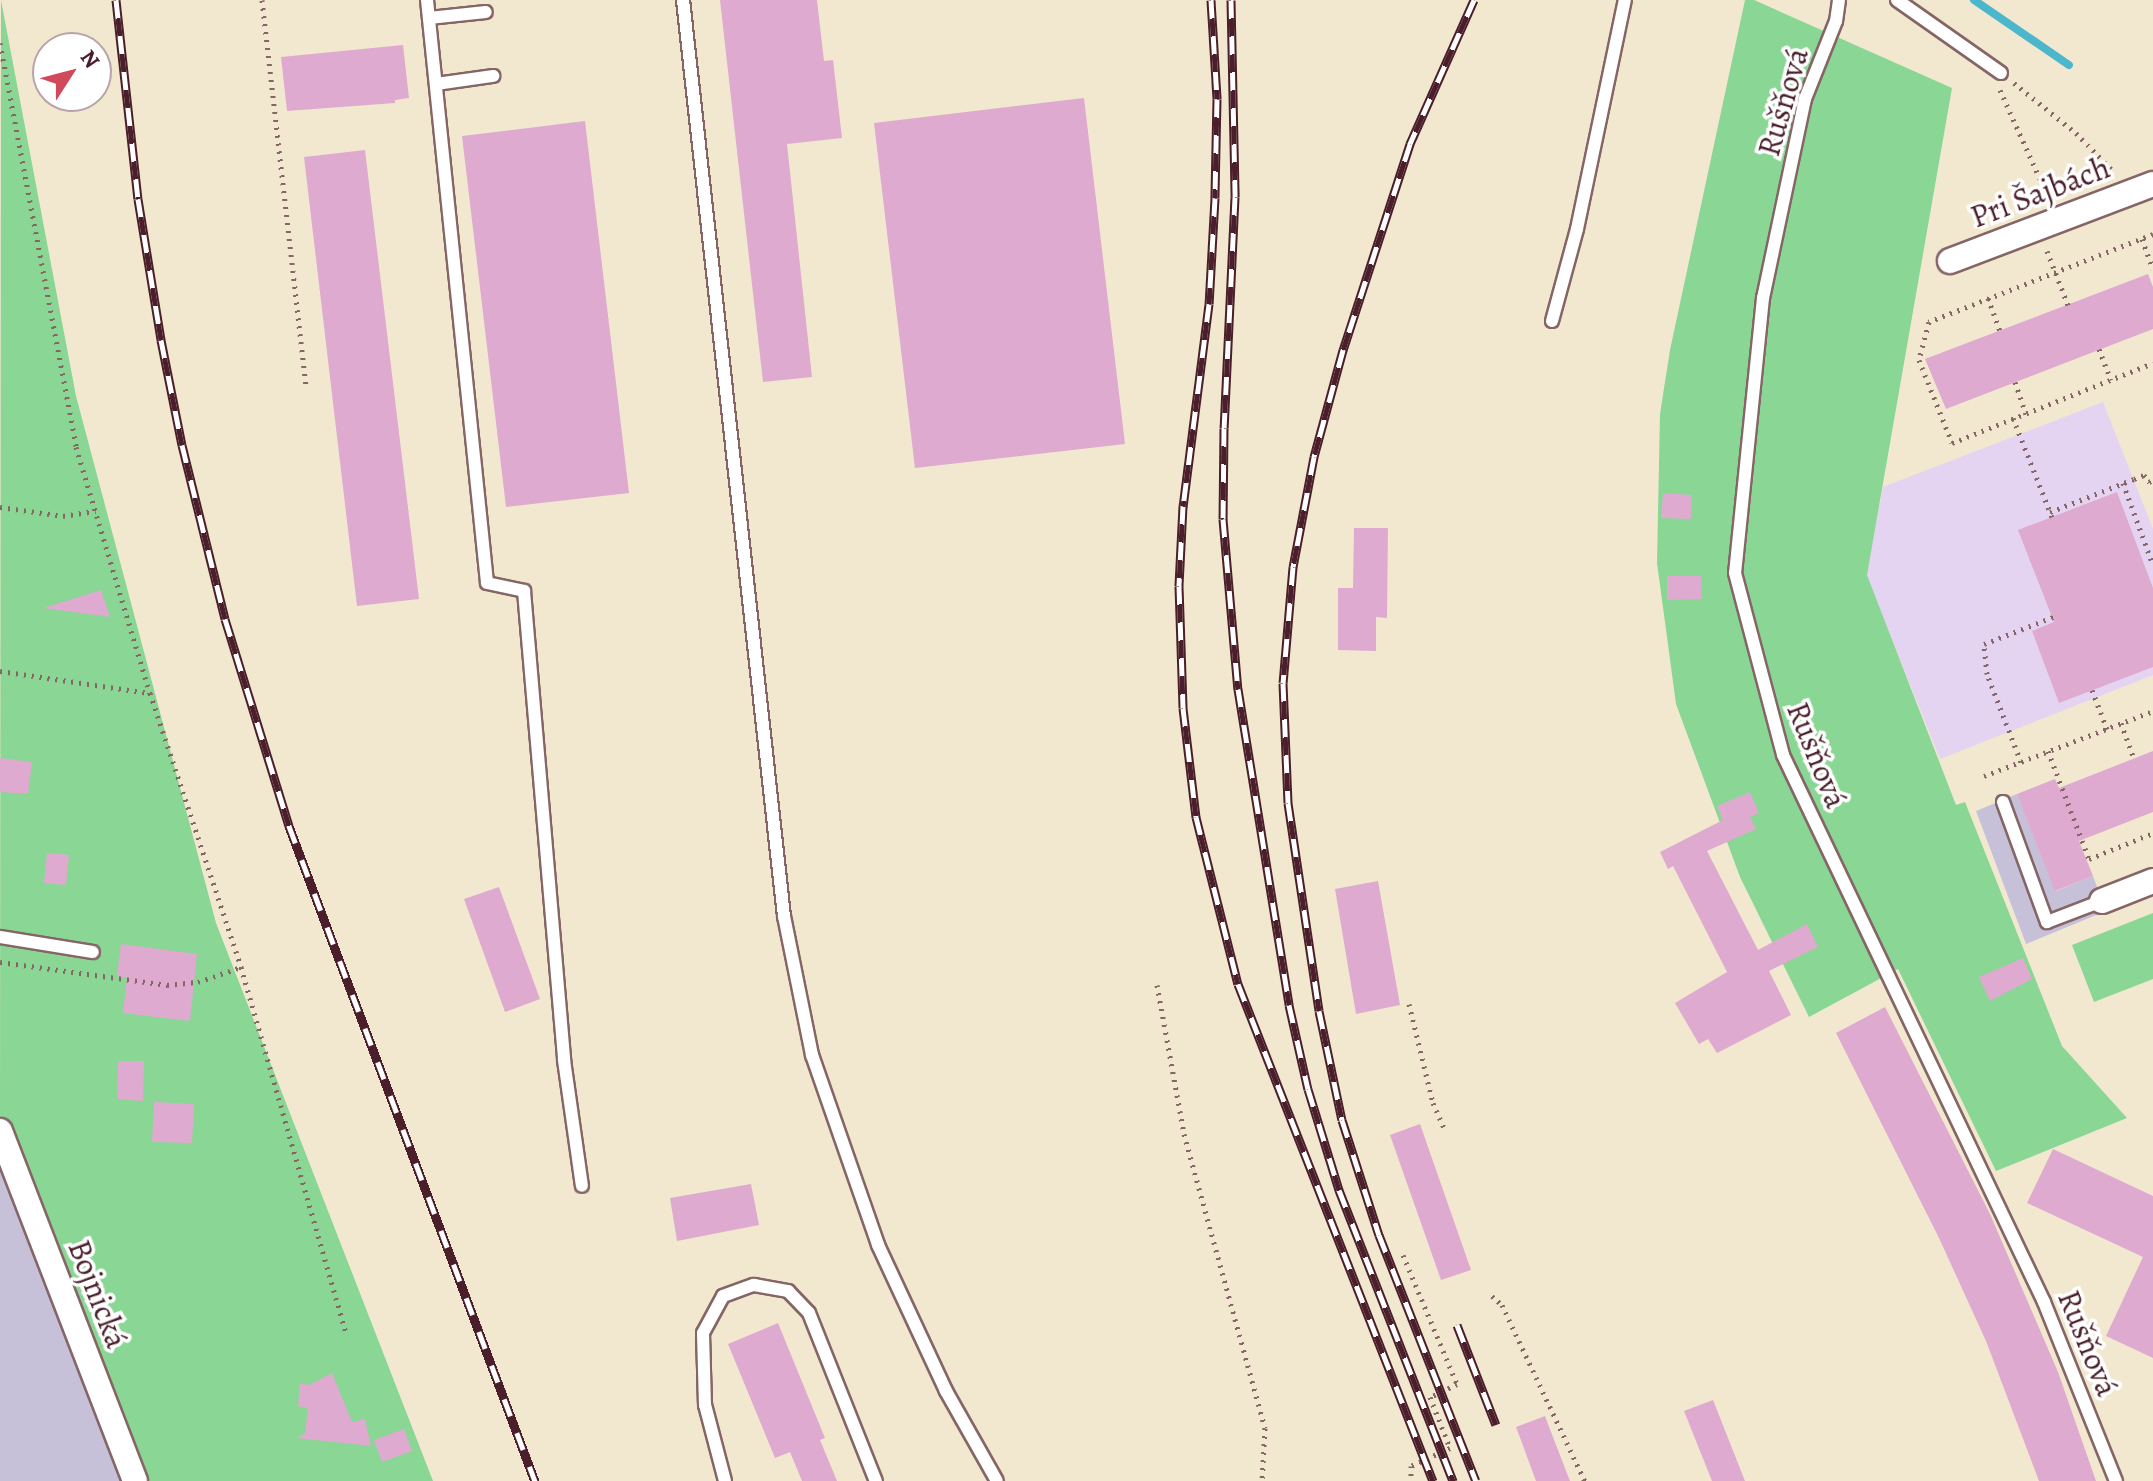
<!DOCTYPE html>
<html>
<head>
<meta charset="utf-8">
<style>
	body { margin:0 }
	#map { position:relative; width:2153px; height:1481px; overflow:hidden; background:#f2e8d0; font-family:Alegreya,serif }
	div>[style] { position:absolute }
	.built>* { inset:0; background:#e4d3f1 }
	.industrial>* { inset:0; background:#c6c0d9 }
	.green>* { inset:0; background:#8ad694 }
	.stream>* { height:8px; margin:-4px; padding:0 4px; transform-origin:4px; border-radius:4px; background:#4cb6ca }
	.building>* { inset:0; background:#deaad0 }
	.path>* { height:5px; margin-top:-2.5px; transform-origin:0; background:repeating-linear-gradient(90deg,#856565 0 2px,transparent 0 8px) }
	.roads { filter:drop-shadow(2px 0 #856565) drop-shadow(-2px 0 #856565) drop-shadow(0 2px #856565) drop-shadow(0 -2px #856565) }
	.service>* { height:12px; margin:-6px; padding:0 6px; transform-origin:6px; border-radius:6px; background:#fff }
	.minor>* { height:24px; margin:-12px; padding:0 12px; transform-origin:12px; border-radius:12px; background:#fff }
	.rail>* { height:9px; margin-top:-4.5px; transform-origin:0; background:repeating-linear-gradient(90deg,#fff 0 18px,#4a1f2b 0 36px); box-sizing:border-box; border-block:2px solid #4a1f2b }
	span { translate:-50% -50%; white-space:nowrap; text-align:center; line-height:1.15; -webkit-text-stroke:7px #fff; paint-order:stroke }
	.street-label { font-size:32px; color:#4a1f2b }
	.north { position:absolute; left:32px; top:32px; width:80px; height:80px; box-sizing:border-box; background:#fff; border:2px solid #b7a5aa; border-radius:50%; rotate:54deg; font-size:22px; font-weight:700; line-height:32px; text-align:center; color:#4a1f2b }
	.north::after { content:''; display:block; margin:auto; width:28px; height:36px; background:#d1495b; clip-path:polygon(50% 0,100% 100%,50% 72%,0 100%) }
</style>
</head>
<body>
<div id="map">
	<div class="built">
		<div style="clip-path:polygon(2103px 402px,2153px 529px,2153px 675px,1940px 759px,1866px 575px,1883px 487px)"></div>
	</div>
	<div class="industrial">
		<div style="clip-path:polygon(2017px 794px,2056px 891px,2093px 876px,2106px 911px,2026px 944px,1976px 811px)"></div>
		<div style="clip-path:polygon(0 1127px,142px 1481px,0 1481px)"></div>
	</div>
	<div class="green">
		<div style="clip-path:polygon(1px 0,76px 396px,216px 923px,433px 1481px,142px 1481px,0 1127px)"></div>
		<div style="clip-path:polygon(1745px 0,1754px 0,1952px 88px,1867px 575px,1956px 805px,1965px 802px,2062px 1046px,2127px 1118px,1996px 1171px,1898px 969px,1809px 1017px,1740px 877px,1676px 704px,1657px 563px,1660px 414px,1670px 350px)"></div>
		<div style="clip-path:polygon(2153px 913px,2153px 979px,2094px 1002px,2072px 945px)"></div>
	</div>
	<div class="stream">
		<div style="left:1974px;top:0;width:115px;rotate:34.4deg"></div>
	</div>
	<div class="building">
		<div style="clip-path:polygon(720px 0,817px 0,824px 61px,833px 60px,842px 138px,787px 144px,812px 377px,763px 382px)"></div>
		<div style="clip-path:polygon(403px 45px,409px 98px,395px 100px,395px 103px,287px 111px,281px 57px)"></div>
		<div style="clip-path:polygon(1084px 98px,1125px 444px,915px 468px,874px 123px)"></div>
		<div style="clip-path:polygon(585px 121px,629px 493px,506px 507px,462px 136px)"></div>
		<div style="clip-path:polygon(365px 150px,419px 599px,357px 606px,304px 157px)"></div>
		<div style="clip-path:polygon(2148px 274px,2153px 287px,2153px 329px,1946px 409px,1925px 359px)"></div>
		<div style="clip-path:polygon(2117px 492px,2153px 588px,2153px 667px,2059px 703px,2032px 631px,2054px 622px,2018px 530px)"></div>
		<div style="clip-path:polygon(1663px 493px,1692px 495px,1691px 519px,1661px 518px)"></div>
		<div style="clip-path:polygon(1354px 528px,1388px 528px,1387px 618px,1376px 617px,1376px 651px,1338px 650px,1338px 588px,1353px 588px)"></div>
		<div style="clip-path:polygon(1667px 576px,1701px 576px,1702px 599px,1667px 600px)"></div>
		<div style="clip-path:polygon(101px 590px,110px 617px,43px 608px)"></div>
		<div style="clip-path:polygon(2153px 751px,2153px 812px,2079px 841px,2093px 876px,2055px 891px,2017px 794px,2055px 779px,2059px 788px)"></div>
		<div style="clip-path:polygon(0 758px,32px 762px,28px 794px,0 792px)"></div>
		<div style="clip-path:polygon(1750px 792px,1759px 813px,1750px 817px,1756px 829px,1707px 851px,1758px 950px,1807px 924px,1818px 947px,1769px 971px,1791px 1015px,1717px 1053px,1708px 1039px,1699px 1044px,1675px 1003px,1727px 972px,1673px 866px,1668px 869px,1660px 852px,1723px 820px,1717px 806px)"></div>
		<div style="clip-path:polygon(47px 853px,69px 855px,66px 885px,44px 883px)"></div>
		<div style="clip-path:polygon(1378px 881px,1400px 1005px,1356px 1014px,1335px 889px)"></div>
		<div style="clip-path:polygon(499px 887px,540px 999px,505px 1012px,464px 899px)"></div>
		<div style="clip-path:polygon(121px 944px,197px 954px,190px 1021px,123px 1013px,127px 978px,117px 976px)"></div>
		<div style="clip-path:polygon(2023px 958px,2032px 979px,1990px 1001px,1979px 977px)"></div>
		<div style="clip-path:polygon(1885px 1007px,1990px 1214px,2058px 1372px,2096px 1481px,2039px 1481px,1986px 1341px,1939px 1238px,1836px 1033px)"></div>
		<div style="clip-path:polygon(118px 1061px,144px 1061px,143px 1101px,117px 1099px)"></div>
		<div style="clip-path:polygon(154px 1102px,194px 1104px,192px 1143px,152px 1142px)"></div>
		<div style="clip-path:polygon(1420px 1124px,1471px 1270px,1441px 1280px,1390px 1135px)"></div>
		<div style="clip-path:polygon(2053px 1149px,2153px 1196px,2153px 1358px,2106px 1336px,2143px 1257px,2027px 1203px)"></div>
		<div style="clip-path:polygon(751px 1184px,759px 1225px,677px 1241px,670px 1198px)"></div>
		<div style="clip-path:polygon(778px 1323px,825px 1438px,820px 1440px,837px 1481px,802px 1481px,790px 1452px,775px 1458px,728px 1344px)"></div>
		<div style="clip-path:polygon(332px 1373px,352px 1422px,365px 1419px,371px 1446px,297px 1438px,305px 1433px,308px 1408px,298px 1406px,300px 1383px,309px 1385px)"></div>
		<div style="clip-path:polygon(1713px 1400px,1745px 1481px,1712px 1481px,1684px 1411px)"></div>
		<div style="clip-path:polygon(1545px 1416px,1551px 1432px,1570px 1481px,1536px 1481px,1522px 1443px,1516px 1427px)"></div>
		<div style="clip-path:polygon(404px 1429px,412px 1451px,382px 1462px,374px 1440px)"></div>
	</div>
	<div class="path">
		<div style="left:262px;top:0;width:387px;rotate:83.5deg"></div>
		<div style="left:0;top:43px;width:411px;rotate:79.3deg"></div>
		<div style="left:76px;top:447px;width:257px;rotate:73.3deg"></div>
		<div style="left:150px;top:693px;width:289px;rotate:71.6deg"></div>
		<div style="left:241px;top:967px;width:381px;rotate:74deg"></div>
		<div style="left:2014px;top:83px;width:80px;rotate:38.9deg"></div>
		<div style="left:2076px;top:133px;width:54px;rotate:45.7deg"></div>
		<div style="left:2000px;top:90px;width:117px;rotate:65.8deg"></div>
		<div style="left:2153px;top:234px;width:241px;rotate:158.6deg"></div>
		<div style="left:1929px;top:322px;width:39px;rotate:105deg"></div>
		<div style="left:1919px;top:360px;width:89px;rotate:68.3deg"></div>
		<div style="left:1952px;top:443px;width:216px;rotate:-21.7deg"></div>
		<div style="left:2142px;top:239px;width:32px;rotate:70deg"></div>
		<div style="left:2047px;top:251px;width:58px;rotate:68.7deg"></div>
		<div style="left:1988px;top:298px;width:35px;rotate:70deg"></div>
		<div style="left:2099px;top:349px;width:33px;rotate:69deg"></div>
		<div style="left:2015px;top:382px;width:34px;rotate:71deg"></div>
		<div style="left:2013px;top:418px;width:101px;rotate:68.5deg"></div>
		<div style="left:2123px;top:483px;width:87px;rotate:69.9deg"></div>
		<div style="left:0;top:507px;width:64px;rotate:8.1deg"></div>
		<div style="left:63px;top:516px;width:33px;rotate:-9deg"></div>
		<div style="left:2052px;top:517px;width:5px;rotate:-112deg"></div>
		<div style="left:2050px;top:512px;width:90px;rotate:-21.4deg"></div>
		<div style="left:2134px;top:479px;width:11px;rotate:-22deg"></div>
		<div style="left:2144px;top:475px;width:9px;rotate:54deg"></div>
		<div style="left:2149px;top:482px;width:4px;rotate:-27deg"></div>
		<div style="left:0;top:671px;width:151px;rotate:8.4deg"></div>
		<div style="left:2092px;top:690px;width:42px;rotate:69deg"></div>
		<div style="left:2121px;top:723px;width:37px;rotate:70deg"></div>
		<div style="left:2048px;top:751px;width:116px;rotate:69.2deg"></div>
		<div style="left:2089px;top:859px;width:69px;rotate:-22.1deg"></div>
		<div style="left:2021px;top:762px;width:94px;rotate:-111.1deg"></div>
		<div style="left:1987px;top:674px;width:30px;rotate:-96deg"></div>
		<div style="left:1984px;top:644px;width:77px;rotate:-21.3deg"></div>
		<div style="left:1984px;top:776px;width:181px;rotate:-21deg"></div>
		<div style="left:0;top:962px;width:169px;rotate:7.8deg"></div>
		<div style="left:167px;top:985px;width:31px;rotate:-6deg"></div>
		<div style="left:198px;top:982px;width:46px;rotate:-19.2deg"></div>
		<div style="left:1157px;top:985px;width:151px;rotate:79.7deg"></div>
		<div style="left:1184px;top:1134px;width:305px;rotate:74.6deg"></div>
		<div style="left:1265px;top:1428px;width:53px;rotate:93.2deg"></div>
		<div style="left:1409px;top:1004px;width:102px;rotate:76.4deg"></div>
		<div style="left:1433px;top:1103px;width:30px;rotate:66deg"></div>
		<div style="left:1403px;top:1255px;width:140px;rotate:67.3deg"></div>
		<div style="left:1457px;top:1384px;width:30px;rotate:154deg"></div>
		<div style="left:1430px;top:1397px;width:55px;rotate:68.6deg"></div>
		<div style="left:1450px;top:1448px;width:43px;rotate:155.2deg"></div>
		<div style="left:1411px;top:1466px;width:15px;rotate:90deg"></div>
		<div style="left:1492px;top:1296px;width:13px;rotate:42deg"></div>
		<div style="left:1502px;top:1305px;width:195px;rotate:64.8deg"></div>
	</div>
	<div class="roads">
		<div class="service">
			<div style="left:427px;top:0;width:586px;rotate:84.12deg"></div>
			<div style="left:487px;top:583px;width:38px;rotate:12deg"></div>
			<div style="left:524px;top:591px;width:471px;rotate:85.1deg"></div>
			<div style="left:564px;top:1060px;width:127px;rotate:81.9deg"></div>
			<div style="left:683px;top:0;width:922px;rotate:83.71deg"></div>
			<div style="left:784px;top:916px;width:142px;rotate:78.6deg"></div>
			<div style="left:812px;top:1055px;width:201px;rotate:70.8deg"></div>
			<div style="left:878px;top:1245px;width:161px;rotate:65deg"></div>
			<div style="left:946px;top:1391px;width:103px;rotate:60.5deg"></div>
			<div style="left:1839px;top:0;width:21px;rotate:98deg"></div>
			<div style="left:1836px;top:21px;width:84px;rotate:111.7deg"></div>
			<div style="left:1805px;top:99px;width:203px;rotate:101.9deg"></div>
			<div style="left:1763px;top:298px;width:276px;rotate:95.8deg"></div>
			<div style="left:1735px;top:573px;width:188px;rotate:75.2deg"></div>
			<div style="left:1783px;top:755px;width:606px;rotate:64.49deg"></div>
			<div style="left:2044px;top:1302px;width:193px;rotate:68.1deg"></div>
			<div style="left:1897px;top:0;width:127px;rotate:35.1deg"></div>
			<div style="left:429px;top:18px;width:57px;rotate:-6deg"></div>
			<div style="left:436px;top:84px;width:58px;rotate:-8deg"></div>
			<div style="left:1552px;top:321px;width:95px;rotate:-74.8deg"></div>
			<div style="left:1577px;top:229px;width:234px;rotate:-78.2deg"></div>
			<div style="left:2003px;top:802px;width:128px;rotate:69.9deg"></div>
			<div style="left:2047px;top:922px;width:59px;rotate:-20.9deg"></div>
			<div style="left:0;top:937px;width:94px;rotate:9.2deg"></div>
			<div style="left:725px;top:1481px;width:79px;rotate:-104.7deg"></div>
			<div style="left:705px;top:1405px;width:72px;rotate:-91.6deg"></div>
			<div style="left:703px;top:1333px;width:42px;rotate:-61.6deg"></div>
			<div style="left:723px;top:1296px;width:33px;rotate:-20deg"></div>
			<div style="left:754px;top:1285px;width:35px;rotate:10deg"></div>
			<div style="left:788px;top:1291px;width:30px;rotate:46deg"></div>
			<div style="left:809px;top:1313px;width:181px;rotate:68.3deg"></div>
		</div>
		<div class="minor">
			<div style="left:1950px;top:261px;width:217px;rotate:-20.8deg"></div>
			<div style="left:2102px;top:901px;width:55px;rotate:-21.4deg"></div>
			<div style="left:0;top:1131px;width:375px;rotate:68.9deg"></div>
		</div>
	</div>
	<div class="rail">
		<div style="left:116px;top:0;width:200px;rotate:83.7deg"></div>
		<div style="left:138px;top:199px;width:143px;rotate:80.7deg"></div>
		<div style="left:161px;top:340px;width:107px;rotate:78.7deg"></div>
		<div style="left:182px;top:445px;width:179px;rotate:76.1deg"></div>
		<div style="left:225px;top:619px;width:217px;rotate:72.8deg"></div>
		<div style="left:289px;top:826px;width:700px;rotate:69.42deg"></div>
		<div style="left:1211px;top:0;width:99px;rotate:86.5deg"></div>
		<div style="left:1217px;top:99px;width:99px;rotate:91.2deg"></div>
		<div style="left:1215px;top:198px;width:106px;rotate:93.2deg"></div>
		<div style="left:1209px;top:304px;width:204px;rotate:97.3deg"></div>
		<div style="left:1183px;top:506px;width:80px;rotate:92.9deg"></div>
		<div style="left:1179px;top:586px;width:122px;rotate:88.1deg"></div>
		<div style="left:1183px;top:708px;width:110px;rotate:83.2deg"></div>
		<div style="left:1196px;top:817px;width:172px;rotate:75.9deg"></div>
		<div style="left:1238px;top:984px;width:534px;rotate:68.58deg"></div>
		<div style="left:1231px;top:0;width:197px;rotate:88.8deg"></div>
		<div style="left:1235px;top:197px;width:231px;rotate:92.7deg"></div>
		<div style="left:1224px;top:428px;width:91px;rotate:90.6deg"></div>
		<div style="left:1223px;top:519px;width:171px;rotate:85deg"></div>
		<div style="left:1238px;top:689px;width:320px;rotate:80.8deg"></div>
		<div style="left:1289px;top:1005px;width:86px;rotate:77.3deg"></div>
		<div style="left:1308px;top:1089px;width:106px;rotate:72.9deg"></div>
		<div style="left:1339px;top:1190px;width:313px;rotate:68.6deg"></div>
		<div style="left:1474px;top:0;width:158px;rotate:114deg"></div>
		<div style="left:1410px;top:144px;width:217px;rotate:108deg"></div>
		<div style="left:1343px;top:350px;width:111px;rotate:105.2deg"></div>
		<div style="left:1314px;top:457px;width:112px;rotate:100.8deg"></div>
		<div style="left:1293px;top:567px;width:116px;rotate:94.9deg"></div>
		<div style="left:1283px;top:683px;width:120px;rotate:87.6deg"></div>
		<div style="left:1288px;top:803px;width:210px;rotate:81.5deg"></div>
		<div style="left:1319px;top:1011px;width:111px;rotate:78.1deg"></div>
		<div style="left:1342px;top:1120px;width:121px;rotate:72.2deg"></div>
		<div style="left:1379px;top:1235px;width:264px;rotate:68.5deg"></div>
		<div style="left:1457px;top:1325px;width:107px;rotate:68.7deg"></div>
	</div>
	<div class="street-label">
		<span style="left:1783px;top:102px;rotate:-74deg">Rušňová</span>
		<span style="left:2040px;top:192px;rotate:-21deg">Pri Šajbách</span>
		<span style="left:1817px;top:755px;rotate:68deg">Rušňová</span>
		<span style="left:98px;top:1294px;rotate:69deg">Bojnická</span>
		<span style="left:2088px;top:1343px;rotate:68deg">Rušňová</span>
	</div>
	<div class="north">N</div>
</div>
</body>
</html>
